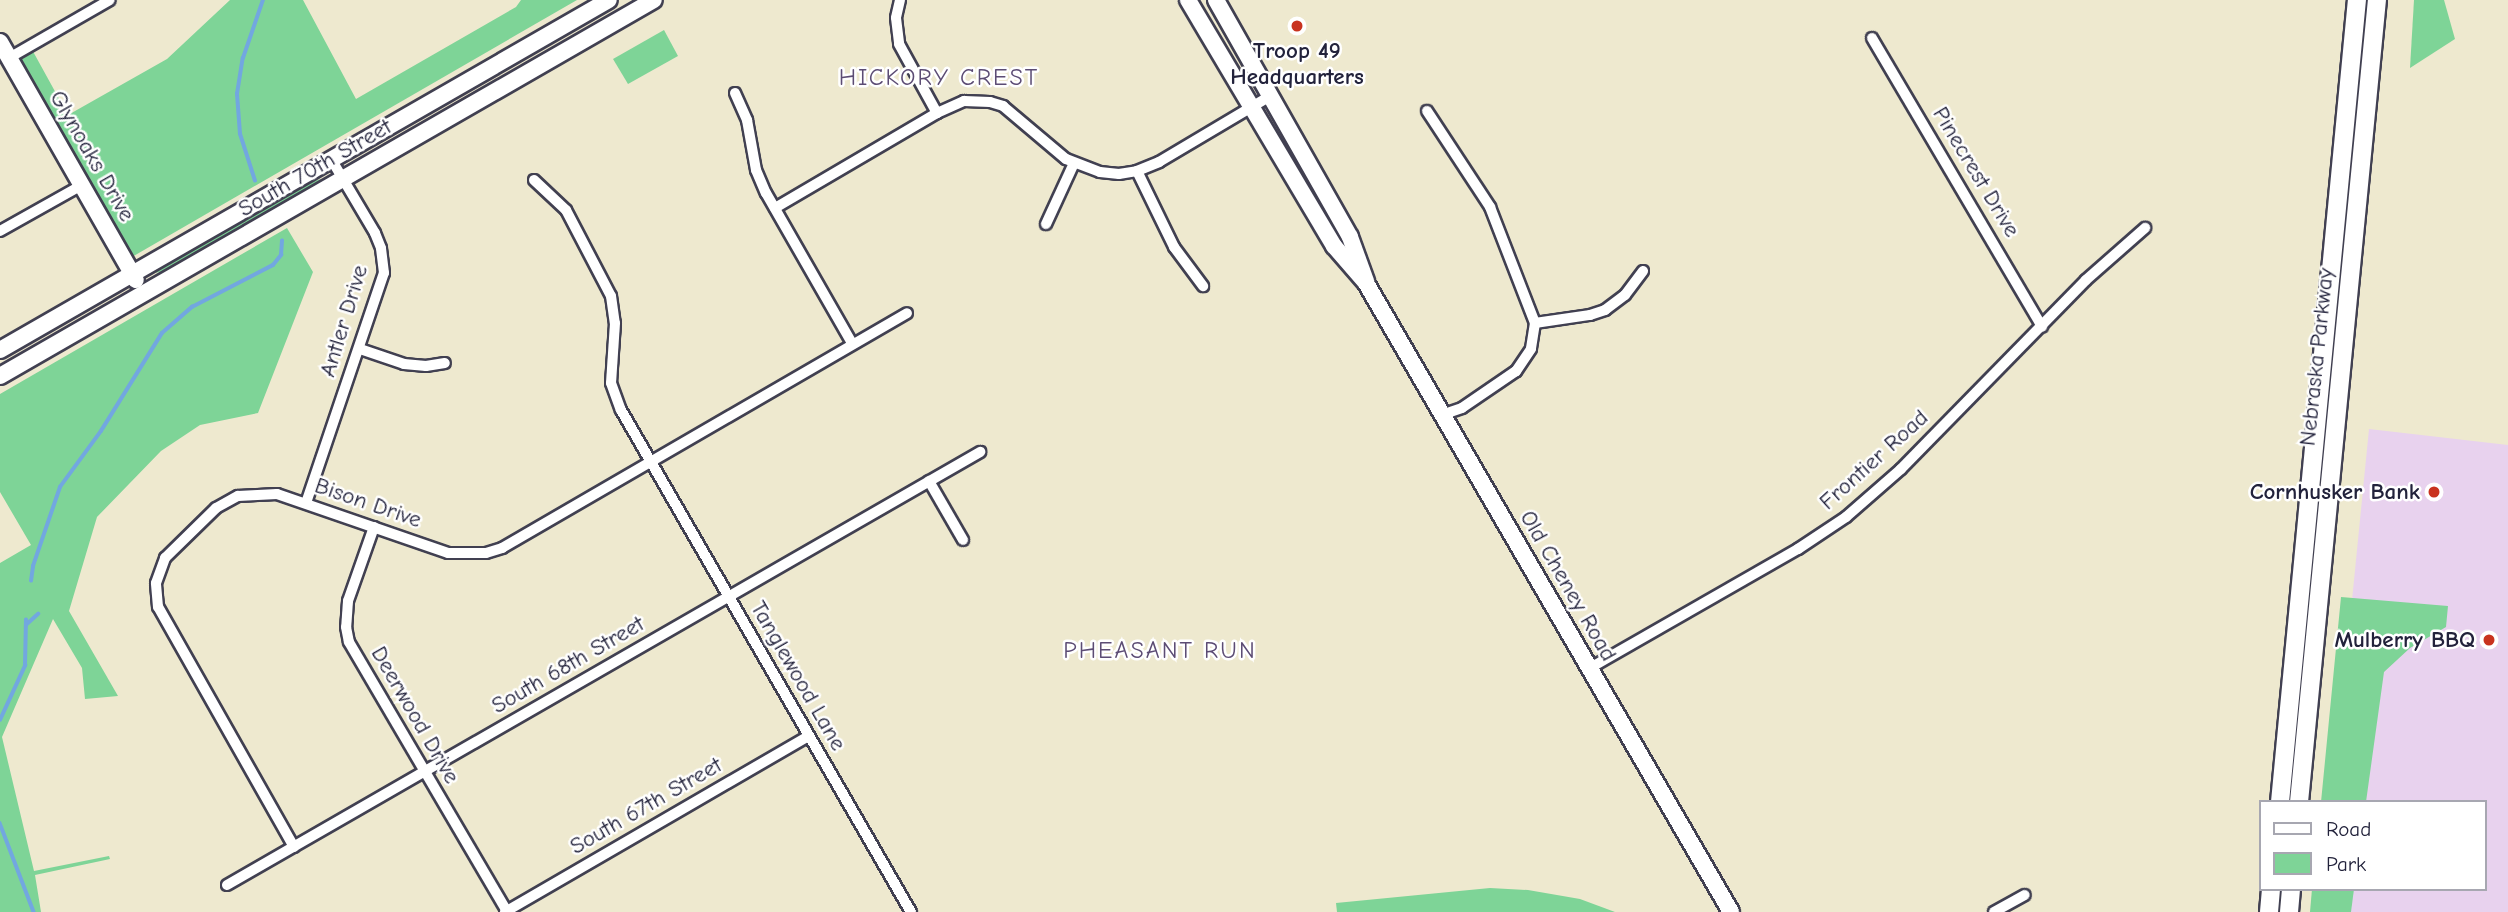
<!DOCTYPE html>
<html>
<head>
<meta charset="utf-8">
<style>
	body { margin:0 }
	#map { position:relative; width:2508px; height:912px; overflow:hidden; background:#eee9cf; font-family:"Comic Neue",sans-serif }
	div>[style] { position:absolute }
	.built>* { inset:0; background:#e8d2ee }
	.green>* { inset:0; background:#7ed497 }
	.stream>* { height:3.5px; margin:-1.75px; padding:0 1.75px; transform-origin:1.75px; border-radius:1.75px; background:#72a7e0 }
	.roads { filter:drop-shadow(2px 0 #414051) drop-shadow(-2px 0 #414051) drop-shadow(0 2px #414051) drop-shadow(0 -2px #414051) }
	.street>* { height:10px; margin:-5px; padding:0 5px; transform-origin:5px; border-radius:5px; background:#fff }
	.secondary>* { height:16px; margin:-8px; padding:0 8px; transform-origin:8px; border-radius:8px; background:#fff }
	.primary>* { height:18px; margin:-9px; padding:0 9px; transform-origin:9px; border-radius:9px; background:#fff }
	.dots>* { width:19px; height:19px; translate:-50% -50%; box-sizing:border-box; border:4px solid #fff; border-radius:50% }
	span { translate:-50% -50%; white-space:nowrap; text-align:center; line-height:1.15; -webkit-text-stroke:5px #fff; paint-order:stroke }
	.poi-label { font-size:23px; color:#22223b; font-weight:700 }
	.right { translate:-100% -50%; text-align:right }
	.street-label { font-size:23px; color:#22223b }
	.neighbourhood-label { font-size:24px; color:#5c4c74; letter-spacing:2px }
	.legend { position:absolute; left:2259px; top:800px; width:228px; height:91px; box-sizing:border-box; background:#fff; border:2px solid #a7a7b1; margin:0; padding:9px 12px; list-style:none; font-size:21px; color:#22223b }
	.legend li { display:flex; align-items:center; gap:14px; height:35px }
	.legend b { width:35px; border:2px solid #a7a7b1 }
</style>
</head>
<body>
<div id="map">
	<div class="built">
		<div style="clip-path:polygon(2369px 429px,2508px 445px,2508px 912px,2321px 912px,2323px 889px,2485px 889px,2485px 802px,2332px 802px)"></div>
	</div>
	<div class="green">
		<div style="clip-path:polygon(230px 0,303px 0,356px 99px,516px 7px,521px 0,577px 0,125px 261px,9px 58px,30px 46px,68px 115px,167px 59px)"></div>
		<div style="clip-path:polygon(2414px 0,2444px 0,2455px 39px,2410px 68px)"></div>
		<div style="clip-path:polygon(664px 30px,678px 56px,628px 84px,613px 59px)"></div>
		<div style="clip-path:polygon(322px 179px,169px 270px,155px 273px,305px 183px)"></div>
		<div style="clip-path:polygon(287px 228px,313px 272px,258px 413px,200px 425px,161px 451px,97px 517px,69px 611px,118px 696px,85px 699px,82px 668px,53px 619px,2px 737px,34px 871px,109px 856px,110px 859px,35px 875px,41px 912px,0 912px,0 563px,31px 545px,0 492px,0 394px)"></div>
		<div style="clip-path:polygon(2341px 597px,2448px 606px,2446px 627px,2410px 648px,2384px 672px,2366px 802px,2321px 802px)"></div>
		<div style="clip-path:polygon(1490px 888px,1528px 890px,1580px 899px,1615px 912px,1337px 912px,1336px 903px)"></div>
		<div style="clip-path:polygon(2312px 889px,2354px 889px,2351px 912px,2310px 912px)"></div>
	</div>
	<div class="stream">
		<div style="left:255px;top:181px;width:49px;rotate:-107.7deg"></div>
		<div style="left:240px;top:134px;width:40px;rotate:-94.3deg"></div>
		<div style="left:237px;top:94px;width:36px;rotate:-81deg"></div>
		<div style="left:243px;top:58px;width:61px;rotate:-71deg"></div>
		<div style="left:31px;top:581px;width:15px;rotate:-82deg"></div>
		<div style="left:33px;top:566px;width:83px;rotate:-71.1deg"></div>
		<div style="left:60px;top:487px;width:69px;rotate:-53.8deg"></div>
		<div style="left:101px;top:431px;width:115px;rotate:-58.1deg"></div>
		<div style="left:162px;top:333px;width:40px;rotate:-41deg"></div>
		<div style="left:192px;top:307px;width:91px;rotate:-27.4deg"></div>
		<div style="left:273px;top:265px;width:13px;rotate:-51deg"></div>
		<div style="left:281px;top:255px;width:14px;rotate:-86deg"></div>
		<div style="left:27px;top:624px;width:15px;rotate:-42deg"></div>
		<div style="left:0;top:720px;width:60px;rotate:-65.2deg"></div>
		<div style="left:25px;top:666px;width:46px;rotate:-88.8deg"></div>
		<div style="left:0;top:823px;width:95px;rotate:69.1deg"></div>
	</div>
	<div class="roads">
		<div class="street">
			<div style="left:900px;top:0;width:18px;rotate:103deg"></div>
			<div style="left:896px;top:18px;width:26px;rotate:83deg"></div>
			<div style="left:899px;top:44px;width:79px;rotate:61.2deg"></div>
			<div style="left:1872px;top:38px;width:335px;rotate:59.5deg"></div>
			<div style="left:9px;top:58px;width:116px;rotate:-29.9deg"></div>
			<div style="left:735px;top:93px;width:30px;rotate:66deg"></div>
			<div style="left:747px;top:120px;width:51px;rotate:79.8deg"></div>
			<div style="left:756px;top:170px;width:25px;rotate:67deg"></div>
			<div style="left:766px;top:193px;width:173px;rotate:60.2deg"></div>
			<div style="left:1427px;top:111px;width:115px;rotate:56.7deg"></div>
			<div style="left:1490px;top:207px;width:124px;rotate:68.8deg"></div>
			<div style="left:1535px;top:323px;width:26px;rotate:99deg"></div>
			<div style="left:1531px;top:349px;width:27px;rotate:124deg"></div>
			<div style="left:1516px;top:371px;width:65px;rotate:145.6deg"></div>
			<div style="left:1462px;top:408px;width:21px;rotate:161deg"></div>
			<div style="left:1137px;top:171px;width:85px;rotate:64deg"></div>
			<div style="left:1174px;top:247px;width:49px;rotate:53.4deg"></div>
			<div style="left:534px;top:180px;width:44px;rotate:43.2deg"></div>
			<div style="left:566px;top:210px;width:97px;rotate:62.4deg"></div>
			<div style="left:611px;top:296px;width:27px;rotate:82deg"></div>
			<div style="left:615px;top:323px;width:60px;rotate:93.8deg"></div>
			<div style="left:611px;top:383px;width:29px;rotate:70deg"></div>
			<div style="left:621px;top:410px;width:580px;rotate:59.99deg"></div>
			<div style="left:775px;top:208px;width:188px;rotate:-30.4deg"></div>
			<div style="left:937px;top:113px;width:30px;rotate:-24deg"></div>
			<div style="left:964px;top:101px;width:26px;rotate:2deg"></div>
			<div style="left:990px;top:102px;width:14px;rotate:17deg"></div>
			<div style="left:1003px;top:106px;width:82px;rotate:40.1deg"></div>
			<div style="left:1066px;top:159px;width:36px;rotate:21deg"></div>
			<div style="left:1100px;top:172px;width:19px;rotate:6deg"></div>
			<div style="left:1119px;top:174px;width:18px;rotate:-9deg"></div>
			<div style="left:1137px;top:171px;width:24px;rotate:-22deg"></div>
			<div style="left:1159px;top:162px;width:129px;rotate:-30.7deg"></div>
			<div style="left:1046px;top:224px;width:67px;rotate:-65.3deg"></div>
			<div style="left:0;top:231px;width:94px;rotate:-29.3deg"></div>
			<div style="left:1535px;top:323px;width:56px;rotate:-8.3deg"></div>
			<div style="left:1590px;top:315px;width:16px;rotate:-18deg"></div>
			<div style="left:1605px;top:310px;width:25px;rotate:-37deg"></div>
			<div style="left:1625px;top:295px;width:30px;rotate:-53deg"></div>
			<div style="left:360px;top:349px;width:46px;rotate:18.8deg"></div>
			<div style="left:404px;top:364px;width:22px;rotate:5deg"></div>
			<div style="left:426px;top:366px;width:19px;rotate:-9deg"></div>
			<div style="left:929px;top:481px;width:68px;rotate:60deg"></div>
			<div style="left:306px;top:503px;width:243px;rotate:-71.3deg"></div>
			<div style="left:384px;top:273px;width:25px;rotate:-97deg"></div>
			<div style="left:381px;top:248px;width:16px;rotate:-112deg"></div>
			<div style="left:375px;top:233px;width:86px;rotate:-120.7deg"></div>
			<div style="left:374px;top:527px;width:78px;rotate:109.4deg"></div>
			<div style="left:348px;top:601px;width:26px;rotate:94deg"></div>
			<div style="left:346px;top:627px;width:15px;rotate:79deg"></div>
			<div style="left:349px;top:642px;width:312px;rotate:59.6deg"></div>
			<div style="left:1590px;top:668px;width:240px;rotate:-29.8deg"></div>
			<div style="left:1798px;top:549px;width:58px;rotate:-33.7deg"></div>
			<div style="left:1846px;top:517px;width:73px;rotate:-41.1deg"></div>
			<div style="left:1901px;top:469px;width:264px;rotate:-45.6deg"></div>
			<div style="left:2086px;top:280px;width:79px;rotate:-41.4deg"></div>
			<div style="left:294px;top:847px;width:276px;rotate:-119.5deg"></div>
			<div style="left:158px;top:607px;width:24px;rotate:-95deg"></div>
			<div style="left:156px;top:583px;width:27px;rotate:-70deg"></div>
			<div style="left:165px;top:558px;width:71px;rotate:-44.4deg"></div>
			<div style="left:216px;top:508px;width:25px;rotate:-29deg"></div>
			<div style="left:238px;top:496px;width:39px;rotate:-3deg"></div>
			<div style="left:277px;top:494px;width:181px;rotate:19deg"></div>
			<div style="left:448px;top:553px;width:38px"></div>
			<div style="left:486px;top:553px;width:17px;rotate:-17deg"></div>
			<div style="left:502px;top:548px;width:468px;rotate:-30.1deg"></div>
			<div style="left:227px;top:885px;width:869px;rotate:-29.9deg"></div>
			<div style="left:505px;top:912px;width:351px;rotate:-30.1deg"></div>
			<div style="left:1994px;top:912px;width:35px;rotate:-29deg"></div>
		</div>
		<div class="secondary">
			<div style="left:1188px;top:0;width:286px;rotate:59.3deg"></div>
			<div style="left:1334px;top:246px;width:49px;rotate:49.1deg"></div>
			<div style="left:1366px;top:283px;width:727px;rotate:59.87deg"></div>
			<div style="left:1216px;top:0;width:272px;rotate:60.5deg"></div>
			<div style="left:1350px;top:237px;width:47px;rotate:70deg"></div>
			<div style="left:0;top:42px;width:274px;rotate:60.3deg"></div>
			<div style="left:0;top:350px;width:702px;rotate:-29.89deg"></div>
			<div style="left:0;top:376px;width:754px;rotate:-29.9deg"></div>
		</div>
		<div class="primary">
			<div style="left:2280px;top:802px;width:806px;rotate:-84.52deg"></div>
			<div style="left:2299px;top:802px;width:806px;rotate:-84.45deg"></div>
			<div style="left:2269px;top:912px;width:23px;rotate:-85deg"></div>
			<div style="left:2289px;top:912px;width:23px;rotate:-85deg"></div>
		</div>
	</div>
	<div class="dots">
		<div style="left:1297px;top:26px;background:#c8321e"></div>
		<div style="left:2434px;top:492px;background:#c8321e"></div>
		<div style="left:2489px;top:640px;background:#c8321e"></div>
	</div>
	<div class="poi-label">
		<span style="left:1297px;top:64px">Troop 49<br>Headquarters</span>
		<span class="right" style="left:2420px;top:492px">Cornhusker Bank</span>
		<span class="right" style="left:2475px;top:640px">Mulberry BBQ</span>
	</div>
	<div class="street-label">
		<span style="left:92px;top:156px;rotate:60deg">Glynoaks Drive</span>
		<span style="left:315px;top:168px;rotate:-30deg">South 70th Street</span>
		<span style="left:1976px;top:172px;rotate:59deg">Pinecrest Drive</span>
		<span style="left:344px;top:321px;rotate:-73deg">Antler Drive</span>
		<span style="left:2317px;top:357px;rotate:-84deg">Nebraska Parkway</span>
		<span style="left:1874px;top:460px;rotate:-42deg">Frontier Road</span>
		<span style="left:368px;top:503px;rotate:19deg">Bison Drive</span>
		<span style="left:1568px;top:586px;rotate:60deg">Old Cheney Road</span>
		<span style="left:568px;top:665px;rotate:-30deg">South 68th Street</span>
		<span style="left:798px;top:676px;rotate:60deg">Tanglewood Lane</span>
		<span style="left:415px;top:715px;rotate:60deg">Deerwood Drive</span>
		<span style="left:646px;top:806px;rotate:-30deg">South 67th Street</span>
	</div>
	<div class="neighbourhood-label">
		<span style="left:939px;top:78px">HICKORY CREST</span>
		<span style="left:1160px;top:651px">PHEASANT RUN</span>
	</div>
	<ul class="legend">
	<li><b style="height:9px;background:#fff"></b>Road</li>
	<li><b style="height:19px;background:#7ed497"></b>Park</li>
	</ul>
</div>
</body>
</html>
